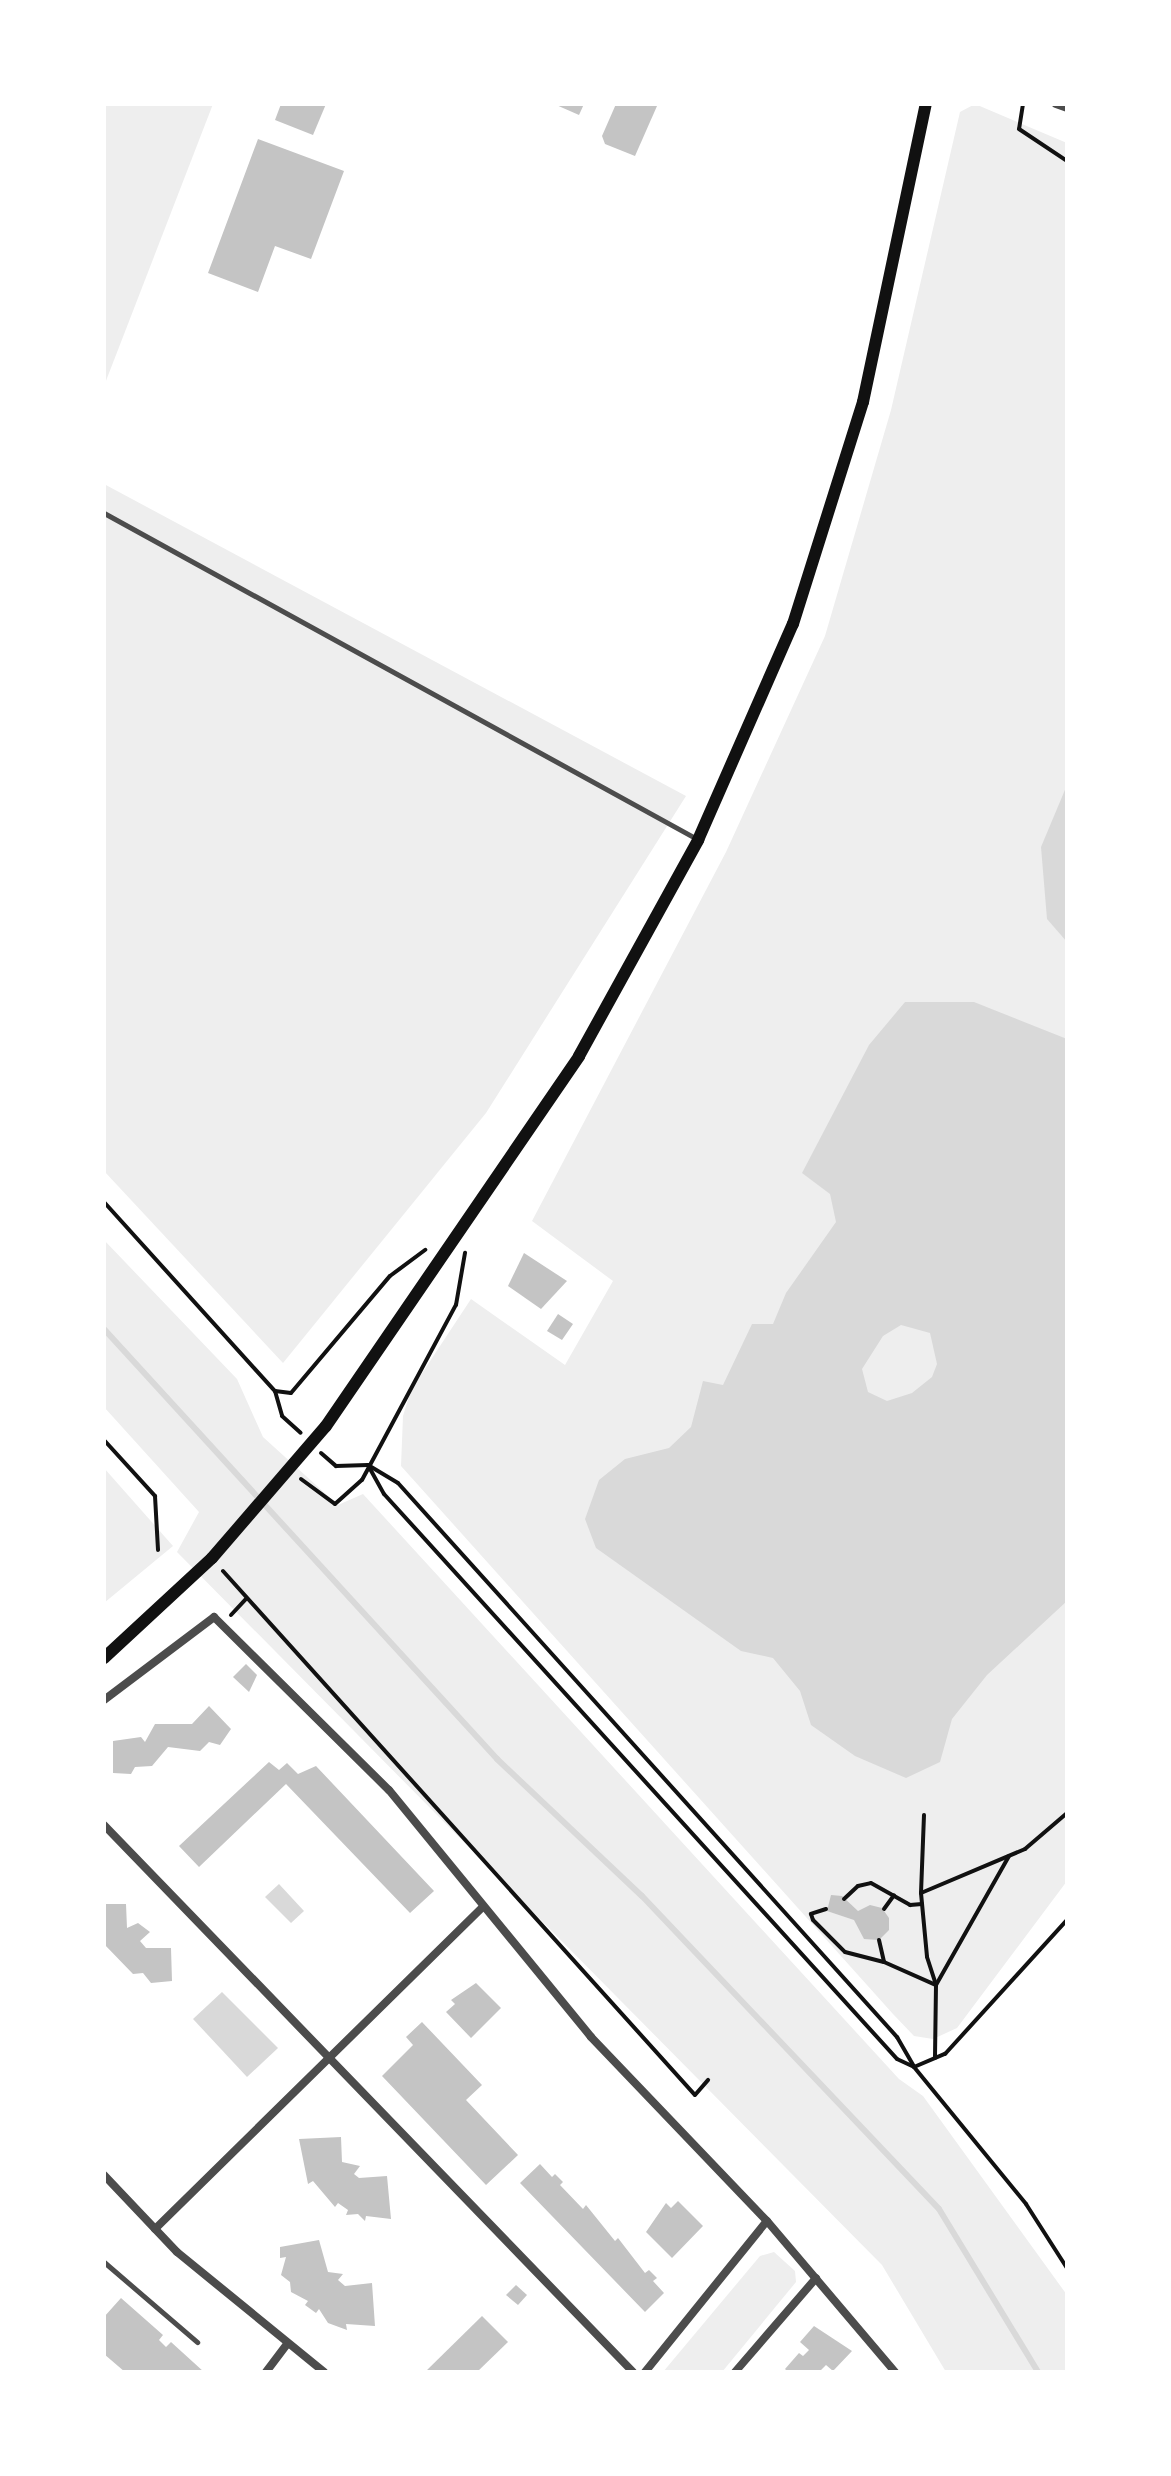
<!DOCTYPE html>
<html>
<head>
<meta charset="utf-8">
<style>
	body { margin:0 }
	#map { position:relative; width:1171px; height:2476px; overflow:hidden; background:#fff; font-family:"Nunito Sans",sans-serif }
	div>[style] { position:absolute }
	.green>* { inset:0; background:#eee }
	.water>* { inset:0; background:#d9d9d9 }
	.stream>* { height:6px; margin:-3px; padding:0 3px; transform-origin:3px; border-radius:3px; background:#d9d9d9 }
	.building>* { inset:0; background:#c4c4c4 }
	.path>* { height:4px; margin:-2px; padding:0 2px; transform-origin:2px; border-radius:2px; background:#111 }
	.service>* { height:5px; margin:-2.5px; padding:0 2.5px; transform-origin:2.5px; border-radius:2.5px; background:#4c4c4c }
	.minor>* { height:8px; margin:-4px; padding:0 4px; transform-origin:4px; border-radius:4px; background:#4c4c4c }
	.secondary>* { height:12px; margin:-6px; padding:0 6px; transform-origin:6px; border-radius:6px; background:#111 }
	span { translate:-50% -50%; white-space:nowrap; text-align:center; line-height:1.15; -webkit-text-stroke:7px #fff; paint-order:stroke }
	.frame { position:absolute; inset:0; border:106px solid #fff; pointer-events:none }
</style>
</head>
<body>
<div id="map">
	<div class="green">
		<div style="clip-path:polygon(104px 104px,213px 104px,104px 386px)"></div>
		<div style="clip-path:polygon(975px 104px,1067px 143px,1067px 1881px,957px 2028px,933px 2039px,914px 2036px,893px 2014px,401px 1466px,403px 1416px,411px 1390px,471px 1299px,565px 1365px,613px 1281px,532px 1221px,726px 852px,825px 636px,891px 410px,960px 112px)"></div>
		<div style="clip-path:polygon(104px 484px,686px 796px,486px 1113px,283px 1363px,104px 1171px)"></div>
		<div style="clip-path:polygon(104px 1240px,237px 1379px,263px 1437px,338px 1505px,363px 1494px,899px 2079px,923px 2096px,1067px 2295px,1067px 2372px,946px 2372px,882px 2265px,177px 1552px,199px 1512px,104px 1407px)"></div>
		<div style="clip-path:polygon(104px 1468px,173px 1546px,104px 1603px)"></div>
		<div style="clip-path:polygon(774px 2252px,795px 2271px,796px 2282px,722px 2372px,663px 2372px,760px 2256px)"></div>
	</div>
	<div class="water">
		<div style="clip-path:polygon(1067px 785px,1067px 942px,1047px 919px,1041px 847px)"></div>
		<div style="clip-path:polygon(evenodd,905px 1002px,974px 1002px,1067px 1039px,1067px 1601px,987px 1675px,952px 1719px,940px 1762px,906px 1778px,855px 1756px,811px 1725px,800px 1691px,773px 1658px,741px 1651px,596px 1548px,585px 1519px,599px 1480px,625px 1459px,669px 1448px,691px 1427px,703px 1381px,723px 1385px,752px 1324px,773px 1324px,786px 1293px,836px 1222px,830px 1194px,802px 1173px,869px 1045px,905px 1002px,901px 1325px,930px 1333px,937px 1364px,932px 1377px,912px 1393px,887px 1401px,868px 1392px,862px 1369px,883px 1336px,901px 1325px)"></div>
		<div style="clip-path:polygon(279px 1884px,304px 1911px,291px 1923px,265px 1897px)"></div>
		<div style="clip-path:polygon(222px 1992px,278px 2048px,247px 2077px,193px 2019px)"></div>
	</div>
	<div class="stream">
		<div style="left:104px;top:1329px;width:583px;rotate:47.57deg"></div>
		<div style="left:497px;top:1759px;width:199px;rotate:43.4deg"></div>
		<div style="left:642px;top:1896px;width:431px;rotate:46.5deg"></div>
		<div style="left:939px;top:2209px;width:191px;rotate:58.7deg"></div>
	</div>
	<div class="building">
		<div style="clip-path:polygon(281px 104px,326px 104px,313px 135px,275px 120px)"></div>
		<div style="clip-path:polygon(554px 104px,584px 104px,579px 115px)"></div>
		<div style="clip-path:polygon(616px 104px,657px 106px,635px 156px,605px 144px,602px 136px)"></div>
		<div style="clip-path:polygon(258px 139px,344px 171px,311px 259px,275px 246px,258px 292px,208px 273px)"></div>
		<div style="clip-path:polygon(524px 1253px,567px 1281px,541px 1309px,508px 1286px)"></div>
		<div style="clip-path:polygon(558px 1314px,573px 1324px,562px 1340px,547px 1331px)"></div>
		<div style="clip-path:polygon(246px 1664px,257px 1675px,249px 1692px,233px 1677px)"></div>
		<div style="clip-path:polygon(209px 1706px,231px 1729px,220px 1745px,209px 1742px,200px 1751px,168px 1747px,152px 1766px,135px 1767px,131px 1774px,113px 1773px,113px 1741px,141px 1737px,145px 1742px,155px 1724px,192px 1724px)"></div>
		<div style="clip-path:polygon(269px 1762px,279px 1770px,287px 1763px,298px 1774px,316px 1766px,434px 1891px,410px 1913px,286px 1784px,199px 1867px,179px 1846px)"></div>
		<div style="clip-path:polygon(831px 1895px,842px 1896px,858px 1911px,870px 1905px,882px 1908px,889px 1918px,889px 1930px,879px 1940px,864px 1939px,854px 1920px,827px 1911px)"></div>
		<div style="clip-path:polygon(104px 1904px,126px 1904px,127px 1928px,138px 1923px,150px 1932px,140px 1941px,146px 1948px,171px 1948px,172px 1981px,151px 1983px,143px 1973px,133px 1974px,104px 1944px)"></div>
		<div style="clip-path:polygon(476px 1983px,501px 2008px,471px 2038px,446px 2012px,455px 2004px,451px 2000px)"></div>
		<div style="clip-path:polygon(422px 2022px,482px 2085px,466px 2100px,518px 2155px,486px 2185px,382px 2076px,413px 2045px,406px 2037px)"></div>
		<div style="clip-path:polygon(341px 2137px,342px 2162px,360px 2166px,354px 2174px,359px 2178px,387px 2176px,391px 2219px,366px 2216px,365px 2221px,358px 2214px,346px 2215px,348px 2210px,338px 2203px,335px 2207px,313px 2181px,308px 2184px,299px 2139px)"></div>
		<div style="clip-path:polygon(540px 2164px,552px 2177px,555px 2174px,563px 2182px,560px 2185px,583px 2209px,586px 2205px,615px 2241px,618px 2238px,645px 2273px,649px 2270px,657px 2278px,653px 2281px,664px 2293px,645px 2312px,520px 2183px)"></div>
		<div style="clip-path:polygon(678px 2201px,703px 2226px,672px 2258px,646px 2232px,666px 2203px,671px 2208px)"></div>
		<div style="clip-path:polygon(319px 2240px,328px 2272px,343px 2274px,338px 2280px,345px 2286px,372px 2283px,375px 2326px,346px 2324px,347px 2330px,328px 2323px,319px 2309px,316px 2313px,305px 2305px,308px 2301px,291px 2292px,290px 2282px,281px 2275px,286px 2257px,280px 2258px,280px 2247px)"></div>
		<div style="clip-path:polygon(516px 2285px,527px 2295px,518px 2305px,506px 2295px)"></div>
		<div style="clip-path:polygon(121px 2298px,163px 2335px,159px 2340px,166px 2347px,171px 2342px,204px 2372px,125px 2372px,104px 2354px,104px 2317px)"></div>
		<div style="clip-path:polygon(482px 2316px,508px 2342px,477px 2372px,425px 2372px)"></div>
		<div style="clip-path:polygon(814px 2326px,852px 2351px,833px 2371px,826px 2365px,819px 2372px,788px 2372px,785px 2369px,799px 2353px,803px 2356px,809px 2350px,800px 2342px)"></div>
	</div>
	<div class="path">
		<div style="left:1023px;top:104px;width:25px;rotate:99deg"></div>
		<div style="left:1019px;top:129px;width:58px;rotate:33.7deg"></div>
		<div style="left:104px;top:1202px;width:255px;rotate:47.9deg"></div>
		<div style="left:275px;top:1391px;width:26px;rotate:74deg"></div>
		<div style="left:282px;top:1416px;width:25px;rotate:42deg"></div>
		<div style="left:275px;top:1391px;width:16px;rotate:7deg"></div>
		<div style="left:291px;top:1393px;width:153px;rotate:-49.8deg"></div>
		<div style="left:390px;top:1276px;width:44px;rotate:-36.6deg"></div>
		<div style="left:104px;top:1440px;width:76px;rotate:47.7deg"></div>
		<div style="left:155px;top:1496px;width:54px;rotate:86.8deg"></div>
		<div style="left:321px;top:1453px;width:20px;rotate:41deg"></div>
		<div style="left:336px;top:1466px;width:32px;rotate:-2deg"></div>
		<div style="left:368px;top:1465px;width:35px;rotate:31deg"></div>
		<div style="left:398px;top:1483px;width:746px;rotate:47.99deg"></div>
		<div style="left:897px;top:2037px;width:34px;rotate:60deg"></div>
		<div style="left:914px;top:2067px;width:177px;rotate:50.7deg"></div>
		<div style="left:1026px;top:2204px;width:76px;rotate:57.4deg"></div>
		<div style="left:369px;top:1467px;width:31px;rotate:61deg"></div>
		<div style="left:384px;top:1494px;width:763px;rotate:47.76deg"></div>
		<div style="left:897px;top:2059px;width:19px;rotate:25deg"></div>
		<div style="left:914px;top:2067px;width:34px;rotate:-23deg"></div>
		<div style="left:945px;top:2054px;width:181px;rotate:-47.7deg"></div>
		<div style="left:301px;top:1479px;width:42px;rotate:36.3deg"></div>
		<div style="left:335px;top:1504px;width:36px;rotate:-42deg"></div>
		<div style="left:362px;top:1480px;width:199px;rotate:-61.8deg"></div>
		<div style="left:456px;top:1305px;width:53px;rotate:-80.2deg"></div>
		<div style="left:223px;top:1571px;width:705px;rotate:47.99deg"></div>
		<div style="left:695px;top:2095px;width:20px;rotate:-49deg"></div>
		<div style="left:231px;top:1615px;width:22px;rotate:-47deg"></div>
		<div style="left:924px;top:1815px;width:78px;rotate:92.2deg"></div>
		<div style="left:921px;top:1893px;width:64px;rotate:84.6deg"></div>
		<div style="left:927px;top:1957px;width:29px;rotate:72deg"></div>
		<div style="left:936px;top:1985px;width:73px;rotate:90.8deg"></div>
		<div style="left:921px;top:1893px;width:113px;rotate:-22.9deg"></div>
		<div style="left:1025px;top:1849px;width:55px;rotate:-40.6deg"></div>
		<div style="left:844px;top:1899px;width:19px;rotate:-43deg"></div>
		<div style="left:858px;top:1886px;width:13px;rotate:-13deg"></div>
		<div style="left:871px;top:1883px;width:45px;rotate:29.4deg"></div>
		<div style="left:910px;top:1905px;width:12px;rotate:-5deg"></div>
		<div style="left:826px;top:1909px;width:16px;rotate:162deg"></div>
		<div style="left:811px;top:1914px;width:6px;rotate:72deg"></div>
		<div style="left:813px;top:1920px;width:45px;rotate:45deg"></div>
		<div style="left:845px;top:1952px;width:40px;rotate:14.4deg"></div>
		<div style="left:884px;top:1962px;width:57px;rotate:23.9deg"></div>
		<div style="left:936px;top:1985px;width:148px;rotate:-60.5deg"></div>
		<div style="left:884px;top:1909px;width:17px;rotate:-54deg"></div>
		<div style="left:879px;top:1940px;width:22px;rotate:77deg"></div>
	</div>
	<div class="service">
		<div style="left:104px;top:513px;width:677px;rotate:28.8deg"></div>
		<div style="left:104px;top:2262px;width:123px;rotate:40.7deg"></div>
	</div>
	<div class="minor">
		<div style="left:1056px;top:104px;width:12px;rotate:20deg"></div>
		<div style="left:104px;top:1700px;width:138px;rotate:-37deg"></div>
		<div style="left:214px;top:1617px;width:246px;rotate:44.7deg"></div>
		<div style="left:389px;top:1790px;width:319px;rotate:50.7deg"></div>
		<div style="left:591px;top:2037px;width:255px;rotate:46.3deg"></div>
		<div style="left:767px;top:2221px;width:198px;rotate:49.7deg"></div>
		<div style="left:104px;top:1825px;width:761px;rotate:45.96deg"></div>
		<div style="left:104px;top:2175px;width:106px;rotate:46.5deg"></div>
		<div style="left:177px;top:2252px;width:190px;rotate:39.2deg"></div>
		<div style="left:155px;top:2229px;width:458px;rotate:-44.5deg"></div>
		<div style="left:266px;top:2372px;width:36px;rotate:-53deg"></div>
		<div style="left:645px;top:2372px;width:194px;rotate:-51.1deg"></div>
		<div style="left:735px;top:2372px;width:124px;rotate:-49.2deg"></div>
	</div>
	<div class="secondary">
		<div style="left:104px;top:1658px;width:147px;rotate:-42.8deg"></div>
		<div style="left:212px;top:1558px;width:174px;rotate:-49.2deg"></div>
		<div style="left:326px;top:1426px;width:448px;rotate:-55.6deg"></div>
		<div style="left:579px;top:1056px;width:247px;rotate:-61.1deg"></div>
		<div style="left:698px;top:840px;width:236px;rotate:-66.3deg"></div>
		<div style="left:793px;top:624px;width:233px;rotate:-72.5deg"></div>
		<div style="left:863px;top:402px;width:305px;rotate:-78.1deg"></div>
	</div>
	<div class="frame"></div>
</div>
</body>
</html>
